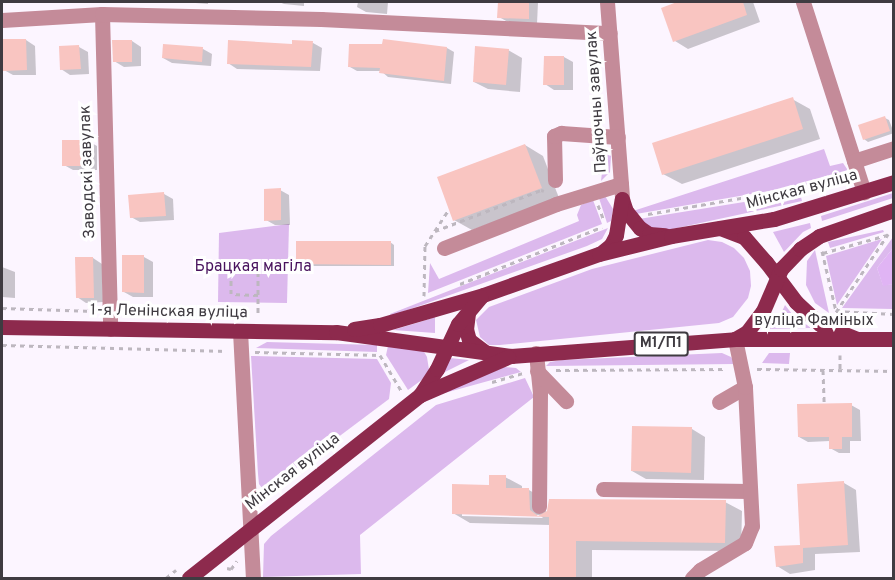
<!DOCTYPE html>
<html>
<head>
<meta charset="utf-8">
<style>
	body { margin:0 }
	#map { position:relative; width:895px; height:580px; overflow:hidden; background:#fcf5ff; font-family:Overpass,sans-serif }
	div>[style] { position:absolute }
	.green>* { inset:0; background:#dcb9ed }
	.forest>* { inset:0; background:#e0b4f4 }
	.shadow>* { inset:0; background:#0003 }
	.building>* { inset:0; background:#f9c5c1 }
	.path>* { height:3px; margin-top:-1.5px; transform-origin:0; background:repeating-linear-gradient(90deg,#bdb7bf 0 4.5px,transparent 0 9px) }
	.minor>* { height:15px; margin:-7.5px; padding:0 7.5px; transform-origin:7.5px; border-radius:7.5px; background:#c48b99 }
	.major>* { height:15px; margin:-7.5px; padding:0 7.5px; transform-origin:7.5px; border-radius:7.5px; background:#8d2a4d }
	span { translate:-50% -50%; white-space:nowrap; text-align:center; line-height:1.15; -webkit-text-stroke:6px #fff; paint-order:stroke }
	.shield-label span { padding:2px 4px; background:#fff; border:2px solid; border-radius:4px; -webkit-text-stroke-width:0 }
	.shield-label { font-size:15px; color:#3f3b41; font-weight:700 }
	.street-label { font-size:16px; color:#3f3b41 }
	.park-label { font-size:16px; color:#49135e }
	.frame { position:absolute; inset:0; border:3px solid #3f3b41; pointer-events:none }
</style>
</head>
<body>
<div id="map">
	<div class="green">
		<div style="clip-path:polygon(605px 145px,611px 156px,610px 172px,601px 181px)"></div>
		<div style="clip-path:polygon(824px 149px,830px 166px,843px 163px,847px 169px,846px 174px,809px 184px,636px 214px,633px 211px)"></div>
		<div style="clip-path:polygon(800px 193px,802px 201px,668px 230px,651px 228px,639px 219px)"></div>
		<div style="clip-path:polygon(893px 193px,893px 198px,822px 221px,821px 216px)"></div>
		<div style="clip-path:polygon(605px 196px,613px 209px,611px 221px,607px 223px,599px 198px)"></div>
		<div style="clip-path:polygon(593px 200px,602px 224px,428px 293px,430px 263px,439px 279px,579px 221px,577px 215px,581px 205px)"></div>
		<div style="clip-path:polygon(810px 223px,811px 228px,803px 232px,784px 252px,773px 232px)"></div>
		<div style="clip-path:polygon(289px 224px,287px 303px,218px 302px,219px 233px)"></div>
		<div style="clip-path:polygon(608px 228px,602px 239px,587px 246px,391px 316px,390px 314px)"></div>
		<div style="clip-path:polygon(883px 230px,884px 232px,830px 248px,828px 242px)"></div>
		<div style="clip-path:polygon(893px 237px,893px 248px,877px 268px,883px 285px,893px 284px,893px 309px,842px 308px)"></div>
		<div style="clip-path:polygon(882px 239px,837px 305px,826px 256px)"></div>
		<div style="clip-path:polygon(708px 240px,722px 242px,734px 248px,744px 258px,750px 271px,751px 286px,748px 298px,733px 317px,719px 323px,500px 345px,489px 345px,480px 337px,476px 320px,489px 307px,592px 269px)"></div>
		<div style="clip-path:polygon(815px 250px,829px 313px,815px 303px,806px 285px,807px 261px)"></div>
		<div style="clip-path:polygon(785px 305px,792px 314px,811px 328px,767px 329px,779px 318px)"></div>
		<div style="clip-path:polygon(435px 317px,435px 333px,393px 330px,420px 322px)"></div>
		<div style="clip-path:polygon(267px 342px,377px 345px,377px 352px,256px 348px)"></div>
		<div style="clip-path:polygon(388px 346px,423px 350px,427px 357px,429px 370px,423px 379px,408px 390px,386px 355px)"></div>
		<div style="clip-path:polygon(722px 353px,731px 357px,735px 364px,546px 366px,550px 362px,562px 360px)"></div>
		<div style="clip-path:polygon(769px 353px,790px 353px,789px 364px,762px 363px)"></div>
		<div style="clip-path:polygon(251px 356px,377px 359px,391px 383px,389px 399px,265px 492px,259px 484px,258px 474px)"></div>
		<div style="clip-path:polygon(450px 358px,469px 360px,443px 373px)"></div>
		<div style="clip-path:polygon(504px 367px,516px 368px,521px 372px,441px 394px)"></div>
		<div style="clip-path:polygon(525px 378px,534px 397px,360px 535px,361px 574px,263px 577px,264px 544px,271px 536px,436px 405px)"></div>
	</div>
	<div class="forest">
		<div style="clip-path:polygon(893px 248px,893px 284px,883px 286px,877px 268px)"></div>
	</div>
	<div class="shadow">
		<div style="clip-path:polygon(183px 2px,208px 2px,208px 4px)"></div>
		<div style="clip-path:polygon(279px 2px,304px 2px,304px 6px,284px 4px)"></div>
		<div style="clip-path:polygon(358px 2px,388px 2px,387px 14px,366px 12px,357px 7px)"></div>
		<div style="clip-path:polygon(499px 2px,538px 2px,537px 24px,508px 22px,499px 17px)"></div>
		<div style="clip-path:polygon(682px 2px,753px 2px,760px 22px,688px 49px,675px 41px,663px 8px)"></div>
		<div style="clip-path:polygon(26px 40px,35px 46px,36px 75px,13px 75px,4px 70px,4px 41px)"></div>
		<div style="clip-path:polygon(132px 41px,141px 47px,141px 66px,124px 67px,114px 61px)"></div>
		<div style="clip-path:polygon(313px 43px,322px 48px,320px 71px,237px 69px,228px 63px)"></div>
		<div style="clip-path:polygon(79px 47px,88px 52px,89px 74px,70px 75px,61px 69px)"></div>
		<div style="clip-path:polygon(447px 48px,454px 52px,451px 84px,388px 77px,381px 71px,357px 71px,350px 67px)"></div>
		<div style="clip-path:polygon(203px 49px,212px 54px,211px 66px,172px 63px,163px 58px)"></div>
		<div style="clip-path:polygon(508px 50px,522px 58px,520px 92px,488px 89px,474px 82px)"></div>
		<div style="clip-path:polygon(564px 57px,573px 62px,573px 90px,554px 90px,545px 84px)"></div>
		<div style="clip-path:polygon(792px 99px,810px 109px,820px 139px,682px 184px,663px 174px)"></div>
		<div style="clip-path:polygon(885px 118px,889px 120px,894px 133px,868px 142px,864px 139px)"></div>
		<div style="clip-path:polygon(88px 141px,97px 146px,97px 170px,73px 170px,64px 165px)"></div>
		<div style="clip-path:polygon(525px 145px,543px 156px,559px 198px,472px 230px,454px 220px)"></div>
		<div style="clip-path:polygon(280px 190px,289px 195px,290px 225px,275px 225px,266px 220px)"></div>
		<div style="clip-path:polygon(164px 194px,173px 199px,174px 220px,140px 222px,131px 217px)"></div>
		<div style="clip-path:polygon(390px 242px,394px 245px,394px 266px,302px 266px,298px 264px)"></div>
		<div style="clip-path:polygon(124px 257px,144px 257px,153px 262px,153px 297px,133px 297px,124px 292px)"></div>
		<div style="clip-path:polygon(93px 258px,102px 264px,103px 302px,86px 303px,77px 297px)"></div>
		<div style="clip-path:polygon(2px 267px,15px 272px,15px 298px,2px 297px)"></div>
		<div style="clip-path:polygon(851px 405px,860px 410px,861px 441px,850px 441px,850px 453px,839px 453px,830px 448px,830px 441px,808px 442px,799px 437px)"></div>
		<div style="clip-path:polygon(692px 429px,705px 437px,704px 480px,646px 479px,632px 471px)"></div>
		<div style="clip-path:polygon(evenodd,505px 477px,522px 486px,522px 490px,529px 490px,546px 500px,546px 516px,725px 502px,742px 511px,741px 551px,592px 550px,592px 578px,550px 578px,551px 525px,470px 523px,453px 513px,505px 477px,462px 513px,540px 515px,543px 518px,462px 516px,462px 513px)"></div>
		<div style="clip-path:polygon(844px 483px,856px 490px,860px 552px,815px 554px,815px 570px,790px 574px,777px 566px,801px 547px)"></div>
	</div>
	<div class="building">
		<div style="clip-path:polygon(498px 2px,529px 2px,529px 19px,497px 18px)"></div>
		<div style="clip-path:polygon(677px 2px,743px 2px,747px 15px,673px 42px,661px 8px)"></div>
		<div style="clip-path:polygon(2px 39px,26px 39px,27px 70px,3px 71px)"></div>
		<div style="clip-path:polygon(383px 39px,447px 47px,444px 81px,379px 73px,380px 68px,348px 67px,349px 44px,382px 44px)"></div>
		<div style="clip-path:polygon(112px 40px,132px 40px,132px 62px,113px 62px)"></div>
		<div style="clip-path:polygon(228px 40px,292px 44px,292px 40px,313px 41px,311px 67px,227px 64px)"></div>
		<div style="clip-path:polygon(163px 44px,203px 47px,202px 62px,162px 58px)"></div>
		<div style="clip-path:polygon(79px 45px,81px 69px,60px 70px,59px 46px)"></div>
		<div style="clip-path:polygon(475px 46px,509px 49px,506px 85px,473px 82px)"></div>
		<div style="clip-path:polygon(544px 56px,564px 56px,564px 85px,543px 85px)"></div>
		<div style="clip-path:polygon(793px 97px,803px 129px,662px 175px,652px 143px)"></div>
		<div style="clip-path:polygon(885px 116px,890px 131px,863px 140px,858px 125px)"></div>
		<div style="clip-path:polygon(62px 140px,88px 140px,88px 166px,62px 166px)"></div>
		<div style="clip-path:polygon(525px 144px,542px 188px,453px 221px,437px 177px)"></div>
		<div style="clip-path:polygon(281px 188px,281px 220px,264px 221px,264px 189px)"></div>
		<div style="clip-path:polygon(164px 192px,166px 216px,130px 218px,128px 195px)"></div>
		<div style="clip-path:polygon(296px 241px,391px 241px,391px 265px,296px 264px)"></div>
		<div style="clip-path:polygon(122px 255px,144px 255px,144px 293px,122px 292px)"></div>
		<div style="clip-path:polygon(75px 257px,93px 257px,94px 298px,76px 298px)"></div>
		<div style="clip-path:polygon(852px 403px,852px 437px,842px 437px,842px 449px,829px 449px,829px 437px,798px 437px,797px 404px)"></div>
		<div style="clip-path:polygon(632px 426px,692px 427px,691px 473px,631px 471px)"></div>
		<div style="clip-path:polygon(489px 475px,506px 475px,506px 488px,529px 488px,530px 510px,538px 516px,547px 511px,549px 499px,726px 500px,725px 543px,576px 541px,576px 579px,549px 579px,549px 517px,452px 514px,452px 484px,489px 485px)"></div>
		<div style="clip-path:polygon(844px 481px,848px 545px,803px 548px,803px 563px,776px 567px,774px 546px,800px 545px,797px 484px)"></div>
	</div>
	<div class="path">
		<div style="left:598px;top:174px;width:20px;rotate:-79deg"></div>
		<div style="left:598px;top:205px;width:14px;rotate:69deg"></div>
		<div style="left:648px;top:214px;width:195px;rotate:-9.8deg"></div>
		<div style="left:435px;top:231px;width:114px;rotate:-21.1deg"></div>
		<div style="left:541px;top:190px;width:3px;rotate:18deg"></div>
		<div style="left:822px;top:251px;width:62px;rotate:76.9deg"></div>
		<div style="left:836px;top:311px;width:58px;rotate:3deg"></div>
		<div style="left:823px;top:253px;width:74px;rotate:-15.7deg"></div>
		<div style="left:460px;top:284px;width:153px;rotate:-21.9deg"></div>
		<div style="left:258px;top:295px;width:27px;rotate:-178deg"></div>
		<div style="left:231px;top:294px;width:32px;rotate:-90deg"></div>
		<div style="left:231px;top:262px;width:27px;rotate:2deg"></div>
		<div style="left:258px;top:263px;width:53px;rotate:90deg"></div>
		<div style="left:424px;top:296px;width:50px;rotate:-88.9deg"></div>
		<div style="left:425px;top:246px;width:44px;rotate:-57deg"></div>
		<div style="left:2px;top:308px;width:92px;rotate:1.9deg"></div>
		<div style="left:836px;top:312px;width:94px;rotate:-56.3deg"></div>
		<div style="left:2px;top:345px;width:225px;rotate:1.5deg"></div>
		<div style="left:255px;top:352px;width:125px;rotate:1.4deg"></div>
		<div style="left:380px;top:355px;width:43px;rotate:59.3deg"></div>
		<div style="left:840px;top:355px;width:15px;rotate:90deg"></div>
		<div style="left:757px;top:369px;width:137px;rotate:0.8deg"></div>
		<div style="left:556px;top:370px;width:171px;rotate:-0.3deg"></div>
		<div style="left:823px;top:370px;width:34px;rotate:88deg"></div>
		<div style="left:492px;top:382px;width:32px;rotate:-16deg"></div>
		<div style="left:227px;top:568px;width:4px;rotate:14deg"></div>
		<div style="left:231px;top:569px;width:10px;rotate:-53deg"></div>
		<div style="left:166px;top:578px;width:13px;rotate:-39deg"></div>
	</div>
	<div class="minor">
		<div style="left:607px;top:2px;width:198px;rotate:85.6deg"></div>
		<div style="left:803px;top:2px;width:200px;rotate:72.2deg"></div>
		<div style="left:102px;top:14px;width:315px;rotate:88.5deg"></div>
		<div style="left:2px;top:20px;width:100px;rotate:-3.4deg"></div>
		<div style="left:102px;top:14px;width:219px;rotate:1.3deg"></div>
		<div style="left:321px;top:19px;width:289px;rotate:2.8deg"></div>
		<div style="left:854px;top:161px;width:42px;rotate:-18deg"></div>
		<div style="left:555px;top:180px;width:44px;rotate:-91.3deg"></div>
		<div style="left:554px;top:136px;width:8px;rotate:-23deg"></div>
		<div style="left:561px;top:133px;width:57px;rotate:4deg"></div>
		<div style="left:444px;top:248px;width:120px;rotate:-21.4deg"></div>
		<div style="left:556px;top:204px;width:68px;rotate:-17.1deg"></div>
		<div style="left:240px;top:331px;width:247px;rotate:87deg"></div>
		<div style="left:536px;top:353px;width:40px;rotate:84.3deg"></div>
		<div style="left:540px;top:393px;width:113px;rotate:90.5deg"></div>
		<div style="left:537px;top:371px;width:42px;rotate:46deg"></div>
		<div style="left:719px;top:402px;width:30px;rotate:-30deg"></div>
		<div style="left:603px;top:489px;width:147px;rotate:0.8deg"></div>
		<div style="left:692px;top:578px;width:11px;rotate:-45deg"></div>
		<div style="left:700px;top:570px;width:52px;rotate:-31deg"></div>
		<div style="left:745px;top:543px;width:18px;rotate:-68deg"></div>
		<div style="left:752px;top:526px;width:139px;rotate:-92.9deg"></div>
		<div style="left:745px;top:387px;width:49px;rotate:-101.8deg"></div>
	</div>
	<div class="major">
		<div style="left:622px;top:199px;width:13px;rotate:72deg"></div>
		<div style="left:626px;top:211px;width:22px;rotate:51deg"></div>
		<div style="left:640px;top:228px;width:11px;rotate:34deg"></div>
		<div style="left:649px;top:234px;width:16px;rotate:4deg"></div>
		<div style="left:720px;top:228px;width:26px;rotate:21deg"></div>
		<div style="left:744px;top:237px;width:33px;rotate:49deg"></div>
		<div style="left:766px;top:262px;width:50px;rotate:53.1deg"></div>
		<div style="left:796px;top:302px;width:33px;rotate:43deg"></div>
		<div style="left:820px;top:324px;width:40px;rotate:22deg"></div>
		<div style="left:601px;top:253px;width:13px;rotate:-39deg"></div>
		<div style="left:611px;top:245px;width:11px;rotate:-63deg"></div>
		<div style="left:616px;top:235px;width:36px;rotate:-81deg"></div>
		<div style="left:468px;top:313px;width:16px;rotate:97deg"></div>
		<div style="left:466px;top:329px;width:11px;rotate:75deg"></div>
		<div style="left:469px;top:340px;width:20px;rotate:37deg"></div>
		<div style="left:2px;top:327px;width:334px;rotate:0.9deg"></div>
		<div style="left:336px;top:332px;width:177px;rotate:7.8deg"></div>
		<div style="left:511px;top:356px;width:225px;rotate:-4.3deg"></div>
		<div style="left:735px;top:339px;width:14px;rotate:-30deg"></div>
		<div style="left:747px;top:332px;width:26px;rotate:-53deg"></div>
		<div style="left:763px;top:311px;width:46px;rotate:-66.8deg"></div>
		<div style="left:781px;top:269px;width:28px;rotate:-46deg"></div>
		<div style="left:800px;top:249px;width:23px;rotate:-34deg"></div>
		<div style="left:819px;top:236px;width:79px;rotate:-19.1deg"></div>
		<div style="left:354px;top:329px;width:26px;rotate:-9deg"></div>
		<div style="left:380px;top:325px;width:107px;rotate:-16.2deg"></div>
		<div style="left:483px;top:295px;width:123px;rotate:-19.5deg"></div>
		<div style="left:599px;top:254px;width:74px;rotate:-14deg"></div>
		<div style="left:671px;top:236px;width:104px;rotate:-9.4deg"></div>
		<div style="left:774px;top:219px;width:126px;rotate:-17.1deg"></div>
		<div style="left:735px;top:339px;width:159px"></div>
		<div style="left:420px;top:395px;width:31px;rotate:-57deg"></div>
		<div style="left:437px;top:369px;width:50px;rotate:-65deg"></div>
		<div style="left:458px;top:324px;width:35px;rotate:-50deg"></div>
		<div style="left:189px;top:578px;width:295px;rotate:-38.4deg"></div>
		<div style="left:420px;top:395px;width:96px;rotate:-23.4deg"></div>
	</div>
	<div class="shield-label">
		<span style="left:661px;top:344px">М1/П1</span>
	</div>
	<div class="street-label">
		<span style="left:597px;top:102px;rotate:-94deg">Паўночны завулак</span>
		<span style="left:88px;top:172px;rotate:-92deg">Заводскі завулак</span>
		<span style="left:802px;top:190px;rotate:-15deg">Мінская вуліца</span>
		<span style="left:169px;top:312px;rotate:1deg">1-я Ленінская вуліца</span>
		<span style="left:814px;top:321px">вуліца Фаміных</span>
		<span style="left:293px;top:472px;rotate:-38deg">Мінская вуліца</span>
	</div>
	<div class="park-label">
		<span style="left:253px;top:267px">Брацкая магіла</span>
	</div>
	<div class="frame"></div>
</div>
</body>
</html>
